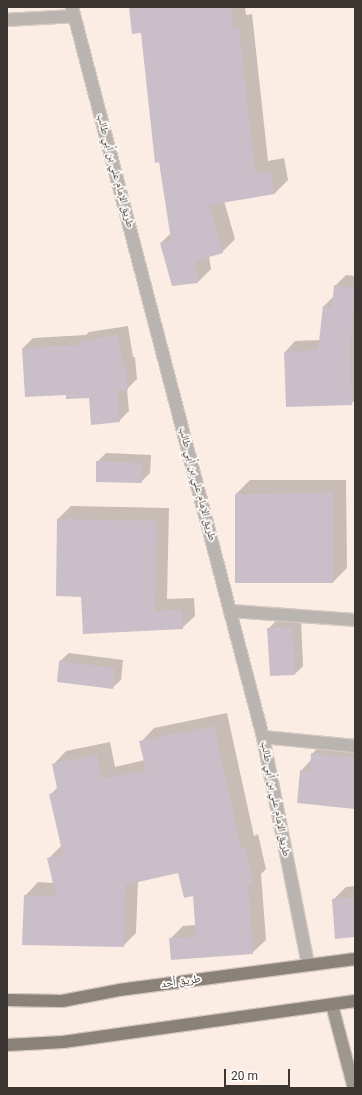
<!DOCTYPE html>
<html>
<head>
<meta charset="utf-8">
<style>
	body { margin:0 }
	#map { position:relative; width:362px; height:1095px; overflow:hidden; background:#fbece4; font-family:Roboto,"Noto Naskh Arabic",sans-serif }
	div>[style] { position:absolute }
	.shadow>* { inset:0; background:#0003 }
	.building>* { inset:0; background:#cabfc9 }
	.roads { filter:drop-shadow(1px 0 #d5c8c1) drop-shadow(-1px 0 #d5c8c1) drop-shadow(0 1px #d5c8c1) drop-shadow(0 -1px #d5c8c1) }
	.street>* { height:12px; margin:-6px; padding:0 6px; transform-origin:6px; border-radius:6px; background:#b9b4af }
	.secondary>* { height:12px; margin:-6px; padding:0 6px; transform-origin:6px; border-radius:6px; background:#9e9790 }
	.primary>* { height:12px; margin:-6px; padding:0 6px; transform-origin:6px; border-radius:6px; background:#8a8279 }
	span { translate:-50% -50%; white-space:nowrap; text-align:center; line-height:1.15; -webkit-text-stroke:3.5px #fffcfa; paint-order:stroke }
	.street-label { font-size:11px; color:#3c3633 }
	.frame { position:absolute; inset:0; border:8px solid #3c3633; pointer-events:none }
	.scale { position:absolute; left:224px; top:1069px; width:66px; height:18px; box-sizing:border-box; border:2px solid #3c3633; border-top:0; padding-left:5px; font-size:12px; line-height:14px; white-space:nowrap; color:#3c3633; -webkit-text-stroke:3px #fffcfa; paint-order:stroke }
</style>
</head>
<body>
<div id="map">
	<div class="shadow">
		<div style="clip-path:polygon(130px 7px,245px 7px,246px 15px,252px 14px,268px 161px,284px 158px,288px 180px,275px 193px,224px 201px,235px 239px,222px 252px,209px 256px,211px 269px,198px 282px,161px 243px,171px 233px,142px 32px)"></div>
		<div style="clip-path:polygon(346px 275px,355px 276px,355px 400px,351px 404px,287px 406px,285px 352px,295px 341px,320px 340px,324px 306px,334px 296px,335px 286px)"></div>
		<div style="clip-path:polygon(128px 326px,133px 357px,135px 357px,137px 379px,127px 389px,129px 411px,119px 421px,90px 397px,67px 394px,23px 348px,33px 338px,86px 335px,89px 332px)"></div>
		<div style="clip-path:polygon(106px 453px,151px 455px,150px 473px,141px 482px,97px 462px)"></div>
		<div style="clip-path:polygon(250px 480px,346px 480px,347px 568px,333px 582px,236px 494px)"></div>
		<div style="clip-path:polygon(71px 506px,169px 508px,167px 599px,194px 598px,195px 616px,182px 628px,82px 596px,57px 595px,58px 519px)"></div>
		<div style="clip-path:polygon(301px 619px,303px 666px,295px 674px,268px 629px,277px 620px)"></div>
		<div style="clip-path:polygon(69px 653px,123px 660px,121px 680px,112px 688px,60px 661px)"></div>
		<div style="clip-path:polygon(227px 713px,254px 836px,258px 834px,266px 869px,261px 874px,266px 940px,252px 953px,170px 939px,183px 926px,196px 925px,194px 895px,179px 872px,138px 881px,136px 933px,123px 946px,25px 896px,38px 882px,54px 883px,49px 858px,62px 845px,50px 795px,58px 787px,53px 765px,66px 751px,110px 742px,115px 767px,145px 760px,141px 742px,154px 728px)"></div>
		<div style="clip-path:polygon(325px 741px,355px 744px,355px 808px,301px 771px,312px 759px,312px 754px)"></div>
		<div style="clip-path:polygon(355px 886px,355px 936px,333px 900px,346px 887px)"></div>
	</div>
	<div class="building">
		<div style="clip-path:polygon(129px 7px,231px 7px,233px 27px,239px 27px,255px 173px,271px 171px,275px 194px,209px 205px,223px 253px,195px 261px,198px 283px,172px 286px,160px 243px,171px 240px,159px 162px,155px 163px,141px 33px,132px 34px)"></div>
		<div style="clip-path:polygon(334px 285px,355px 288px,350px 346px,352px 405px,286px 407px,284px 352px,318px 350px,323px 306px,332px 307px)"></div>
		<div style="clip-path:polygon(118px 335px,123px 367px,126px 366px,128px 390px,117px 391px,120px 422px,91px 425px,89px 398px,66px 399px,66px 395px,25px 397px,22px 348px,79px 345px,78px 342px)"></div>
		<div style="clip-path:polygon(96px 461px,142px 463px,142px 483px,96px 482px)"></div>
		<div style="clip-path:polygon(333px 493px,333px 583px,235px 583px,235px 494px)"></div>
		<div style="clip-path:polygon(57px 519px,156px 521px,155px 611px,182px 610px,183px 629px,83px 634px,81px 597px,56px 596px)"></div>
		<div style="clip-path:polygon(292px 627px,295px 675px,270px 676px,267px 628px)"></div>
		<div style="clip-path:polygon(59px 661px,115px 668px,113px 689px,57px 682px)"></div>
		<div style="clip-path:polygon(214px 726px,241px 848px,245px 847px,253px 883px,248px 885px,253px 954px,171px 960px,169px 938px,196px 937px,193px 896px,184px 898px,178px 873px,125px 885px,124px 947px,22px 945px,24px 895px,56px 896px,47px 858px,63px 855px,49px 794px,58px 793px,52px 764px,97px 754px,102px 779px,146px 770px,139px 741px)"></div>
		<div style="clip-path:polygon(311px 753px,355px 758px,355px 809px,297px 803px,300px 770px,310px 771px)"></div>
		<div style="clip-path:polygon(355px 898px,355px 937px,335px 939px,332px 899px)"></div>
	</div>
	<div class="roads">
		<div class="street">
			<div style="left:72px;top:7px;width:755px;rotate:75.34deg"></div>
			<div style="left:263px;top:737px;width:232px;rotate:78.8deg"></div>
			<div style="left:7px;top:20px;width:67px;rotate:-3.4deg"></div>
			<div style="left:230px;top:611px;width:125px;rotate:4.1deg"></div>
			<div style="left:263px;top:737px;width:92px;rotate:5.6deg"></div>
		</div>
		<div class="secondary">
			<div style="left:332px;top:1005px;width:86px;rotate:75.2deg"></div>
		</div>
		<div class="primary">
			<div style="left:7px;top:1000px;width:55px;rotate:1deg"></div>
			<div style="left:62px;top:1001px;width:58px;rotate:-10.9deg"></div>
			<div style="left:119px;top:990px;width:238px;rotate:-7.5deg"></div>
			<div style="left:7px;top:1045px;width:56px;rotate:-3.1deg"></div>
			<div style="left:63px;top:1042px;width:295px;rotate:-8deg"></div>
		</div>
	</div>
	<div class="street-label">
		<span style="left:115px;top:171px;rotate:75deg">طريق الإمام علي بن أبي طالب</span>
		<span style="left:197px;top:484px;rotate:75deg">طريق الإمام علي بن أبي طالب</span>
		<span style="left:275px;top:799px;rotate:79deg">طريق الإمام علي بن أبي طالب</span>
		<span style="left:181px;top:982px;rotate:-8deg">طريق أحد</span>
	</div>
	<div class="frame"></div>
	<div class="scale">20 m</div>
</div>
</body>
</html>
